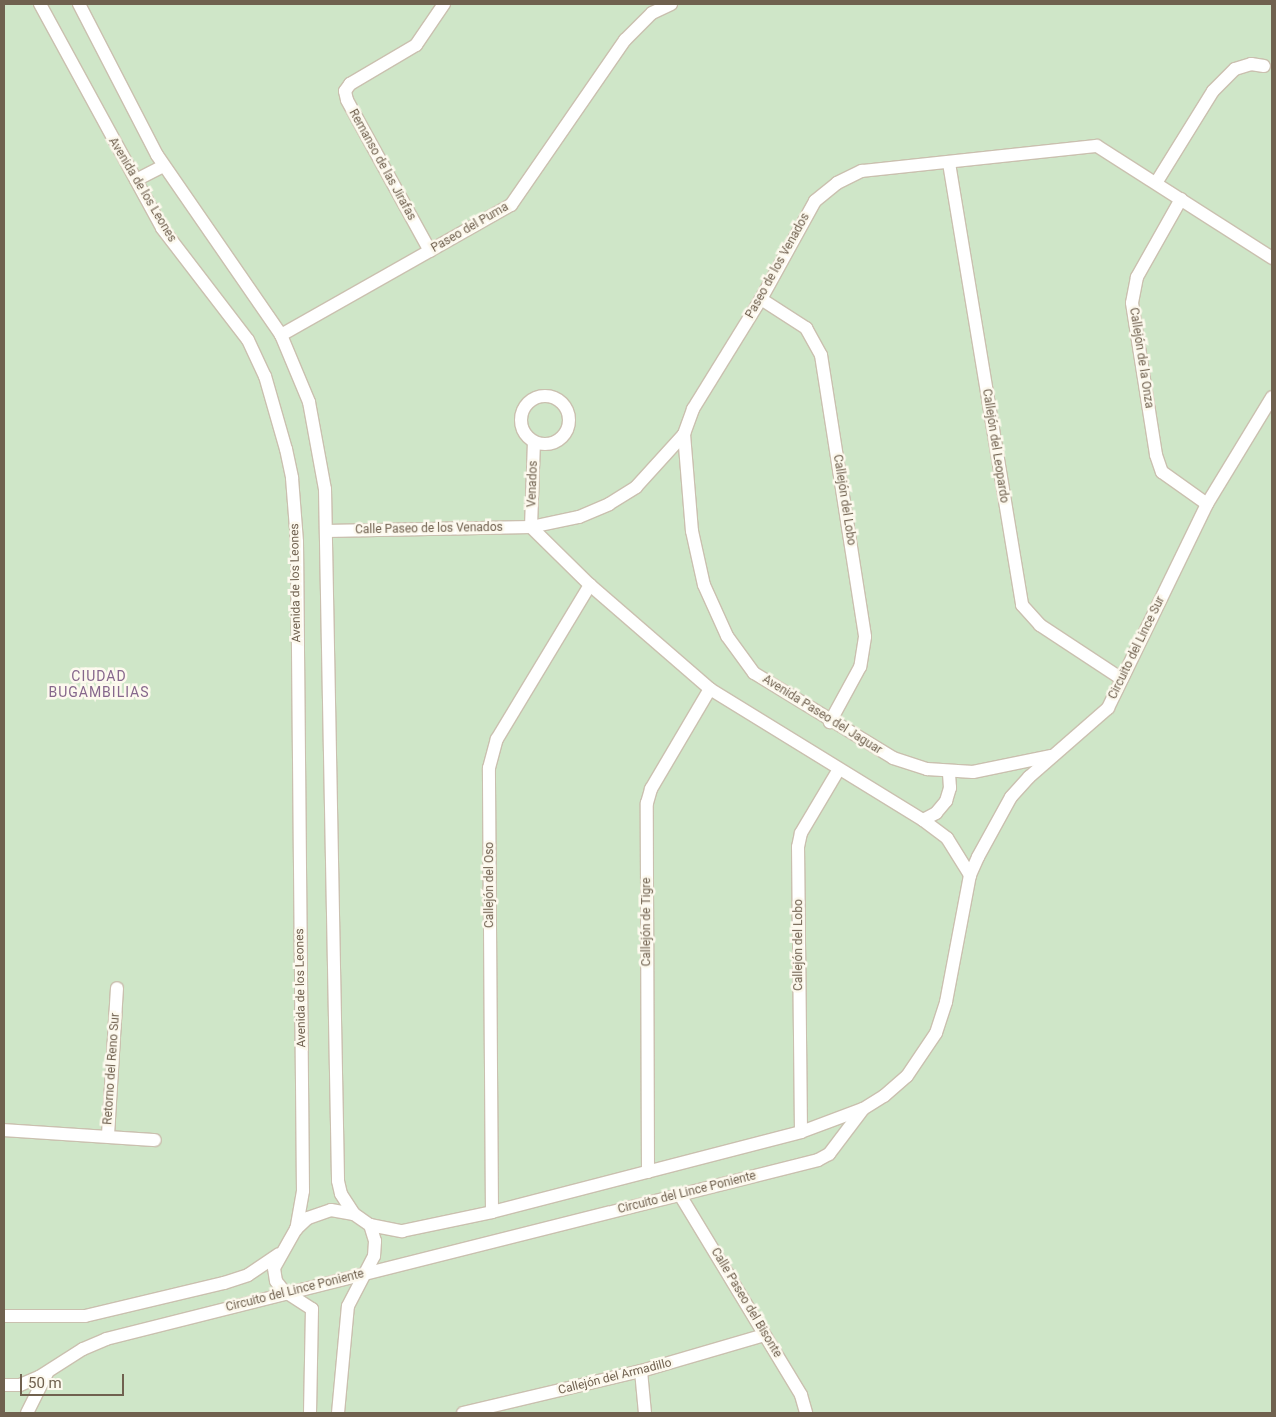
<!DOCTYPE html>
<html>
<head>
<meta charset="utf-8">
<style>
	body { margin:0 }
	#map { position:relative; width:1276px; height:1417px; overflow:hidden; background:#faf6e8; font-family:Roboto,sans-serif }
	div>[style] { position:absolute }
	.green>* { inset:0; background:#cfe6c8 }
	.roads { filter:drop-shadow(1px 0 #cac0af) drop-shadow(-1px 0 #cac0af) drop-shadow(0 1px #cac0af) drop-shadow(0 -1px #cac0af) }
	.street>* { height:12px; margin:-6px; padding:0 6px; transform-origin:6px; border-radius:6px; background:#fff }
	.street>.ring { margin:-6px; padding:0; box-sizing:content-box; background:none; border:12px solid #fff; border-radius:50% }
	span { translate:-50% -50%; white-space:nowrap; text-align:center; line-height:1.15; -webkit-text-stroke:5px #fdf9ee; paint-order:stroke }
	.street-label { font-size:12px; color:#70614f }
	.neighbourhood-label { font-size:14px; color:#86678c; letter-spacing:1px }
	.frame { position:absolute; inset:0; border:5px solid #70614f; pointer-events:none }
	.scale { position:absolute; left:20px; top:1374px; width:104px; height:22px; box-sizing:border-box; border:2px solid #70614f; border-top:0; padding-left:6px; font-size:15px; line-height:18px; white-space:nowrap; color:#70614f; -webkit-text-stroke:4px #fdf9ee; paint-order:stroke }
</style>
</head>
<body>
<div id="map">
	<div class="green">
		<div style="clip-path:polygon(4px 4px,1272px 4px,1272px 1413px,4px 1413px)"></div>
	</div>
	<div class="roads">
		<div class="street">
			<div style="left:40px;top:4px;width:255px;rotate:61.4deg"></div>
			<div style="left:162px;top:228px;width:141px;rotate:52.5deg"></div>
			<div style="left:248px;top:340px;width:40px;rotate:65deg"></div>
			<div style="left:265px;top:376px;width:76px;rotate:74deg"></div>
			<div style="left:286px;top:449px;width:30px;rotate:78deg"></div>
			<div style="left:292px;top:478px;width:64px;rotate:85.5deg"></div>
			<div style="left:297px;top:542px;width:649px;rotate:89.47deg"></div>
			<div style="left:303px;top:1191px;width:39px;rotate:100deg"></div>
			<div style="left:79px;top:4px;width:170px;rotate:62.7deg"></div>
			<div style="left:157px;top:155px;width:219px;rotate:55.4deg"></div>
			<div style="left:281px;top:335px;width:73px;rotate:67.3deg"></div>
			<div style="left:309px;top:402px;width:88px;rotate:79.6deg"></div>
			<div style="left:325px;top:489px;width:692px;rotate:88.92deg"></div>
			<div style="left:338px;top:1181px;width:13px;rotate:77deg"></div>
			<div style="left:341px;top:1194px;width:24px;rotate:57deg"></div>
			<div style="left:354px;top:1214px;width:19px;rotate:35deg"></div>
			<div style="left:370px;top:1225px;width:33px;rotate:11deg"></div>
			<div style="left:402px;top:1231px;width:92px;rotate:-11.9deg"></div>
			<div style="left:492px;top:1212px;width:319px;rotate:-14.5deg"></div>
			<div style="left:801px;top:1132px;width:66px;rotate:-20.4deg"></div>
			<div style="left:863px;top:1109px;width:25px;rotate:-32deg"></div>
			<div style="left:884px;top:1096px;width:30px;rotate:-41deg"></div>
			<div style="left:907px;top:1076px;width:52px;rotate:-56deg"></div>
			<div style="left:936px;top:1033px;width:33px;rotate:-72deg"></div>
			<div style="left:946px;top:1002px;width:129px;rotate:-79.3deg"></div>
			<div style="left:970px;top:875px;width:20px;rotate:-66deg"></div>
			<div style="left:978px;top:857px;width:68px;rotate:-61.2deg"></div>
			<div style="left:1011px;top:797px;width:27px;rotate:-48deg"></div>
			<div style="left:1029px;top:777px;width:105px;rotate:-41.1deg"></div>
			<div style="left:1108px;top:708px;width:227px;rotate:-64.1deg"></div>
			<div style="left:1207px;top:504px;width:125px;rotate:-58.7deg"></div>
			<div style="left:949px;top:163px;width:448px;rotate:80.6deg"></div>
			<div style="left:1022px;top:605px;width:27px;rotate:48deg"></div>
			<div style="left:1040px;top:625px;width:98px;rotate:33.4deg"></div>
			<div style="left:136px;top:180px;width:31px;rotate:-27deg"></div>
			<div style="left:1156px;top:183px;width:108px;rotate:-58.2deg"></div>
			<div style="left:1213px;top:91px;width:31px;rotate:-45deg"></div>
			<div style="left:1235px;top:69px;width:17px;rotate:-17deg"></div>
			<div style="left:1251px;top:64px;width:13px;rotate:9deg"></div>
			<div style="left:1181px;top:199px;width:90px;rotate:119.4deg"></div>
			<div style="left:1137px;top:277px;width:26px;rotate:101deg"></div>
			<div style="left:1132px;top:303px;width:154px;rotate:81deg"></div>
			<div style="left:1156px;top:455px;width:18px;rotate:71deg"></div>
			<div style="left:1162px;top:472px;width:55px;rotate:35.4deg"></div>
			<div style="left:430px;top:251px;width:172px;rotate:-118.8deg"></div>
			<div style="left:347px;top:100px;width:9px;rotate:-103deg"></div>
			<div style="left:345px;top:91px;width:9px;rotate:-54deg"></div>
			<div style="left:350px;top:84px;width:77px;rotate:-30.6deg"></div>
			<div style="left:416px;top:45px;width:50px;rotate:-55.7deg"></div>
			<div style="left:761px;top:299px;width:54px;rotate:32.8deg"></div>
			<div style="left:806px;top:328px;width:31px;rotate:61deg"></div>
			<div style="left:821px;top:355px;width:285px;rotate:81.1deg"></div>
			<div style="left:865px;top:637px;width:30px;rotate:99deg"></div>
			<div style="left:860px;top:667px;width:63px;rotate:118.6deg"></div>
			<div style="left:281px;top:335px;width:264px;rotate:-29.5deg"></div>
			<div style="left:511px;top:205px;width:201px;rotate:-55.4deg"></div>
			<div style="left:625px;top:40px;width:38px;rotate:-45deg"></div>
			<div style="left:652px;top:13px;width:21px;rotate:-25deg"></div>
			<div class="ring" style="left:521px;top:396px;width:36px;height:36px"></div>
			<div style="left:684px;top:434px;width:97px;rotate:85.3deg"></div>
			<div style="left:692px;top:531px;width:55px;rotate:77.5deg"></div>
			<div style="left:704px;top:585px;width:56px;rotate:65.7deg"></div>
			<div style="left:727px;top:636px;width:46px;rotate:53.9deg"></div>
			<div style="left:754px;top:673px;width:163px;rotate:31.4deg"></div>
			<div style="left:893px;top:758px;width:36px;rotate:18deg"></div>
			<div style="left:927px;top:769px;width:46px;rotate:3.7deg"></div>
			<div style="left:973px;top:772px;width:80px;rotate:-11.6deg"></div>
			<div style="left:531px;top:527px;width:83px;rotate:44.5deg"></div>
			<div style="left:590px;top:585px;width:159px;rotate:40.9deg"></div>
			<div style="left:710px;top:689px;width:250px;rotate:31.6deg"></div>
			<div style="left:923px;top:820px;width:30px;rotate:37deg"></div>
			<div style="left:947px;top:838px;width:44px;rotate:58.1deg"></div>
			<div style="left:531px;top:527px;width:85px;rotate:-88deg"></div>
			<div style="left:326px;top:531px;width:205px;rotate:-1.1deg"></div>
			<div style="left:531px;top:527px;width:49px;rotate:-11.8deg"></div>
			<div style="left:579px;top:517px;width:33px;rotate:-23deg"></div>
			<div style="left:609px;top:504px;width:32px;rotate:-32deg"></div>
			<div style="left:636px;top:487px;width:72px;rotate:-47.8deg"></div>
			<div style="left:684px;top:434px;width:27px;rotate:-70deg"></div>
			<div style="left:693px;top:409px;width:129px;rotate:-58.3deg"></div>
			<div style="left:761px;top:299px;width:112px;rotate:-61.1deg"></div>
			<div style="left:815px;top:201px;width:28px;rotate:-39deg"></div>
			<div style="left:837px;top:183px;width:28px;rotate:-26deg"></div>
			<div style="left:862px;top:171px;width:236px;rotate:-6.1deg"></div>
			<div style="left:1097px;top:146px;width:208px;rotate:32.6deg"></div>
			<div style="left:923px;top:820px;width:15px;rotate:-28deg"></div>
			<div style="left:936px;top:813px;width:16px;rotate:-50deg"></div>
			<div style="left:946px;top:801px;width:14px;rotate:-73deg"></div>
			<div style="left:950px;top:788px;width:15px;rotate:-94deg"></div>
			<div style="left:4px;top:1130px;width:151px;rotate:3.8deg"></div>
			<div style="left:801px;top:1132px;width:285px;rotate:-90.6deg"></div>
			<div style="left:798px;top:847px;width:14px;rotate:-78deg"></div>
			<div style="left:801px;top:833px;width:74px;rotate:-59.3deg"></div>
			<div style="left:108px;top:1135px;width:147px;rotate:-86.5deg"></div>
			<div style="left:648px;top:1172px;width:369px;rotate:-90.2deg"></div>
			<div style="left:647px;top:803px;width:15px;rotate:-74deg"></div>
			<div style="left:651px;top:789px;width:116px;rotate:-59.5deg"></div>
			<div style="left:680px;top:1195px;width:234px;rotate:58.8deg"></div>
			<div style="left:801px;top:1395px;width:19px;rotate:74deg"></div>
			<div style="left:492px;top:1212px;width:444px;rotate:-90.4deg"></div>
			<div style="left:489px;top:768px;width:30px;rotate:-75deg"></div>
			<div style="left:497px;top:739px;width:180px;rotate:-58.9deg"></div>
			<div style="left:4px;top:1316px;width:81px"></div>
			<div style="left:85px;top:1316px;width:143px;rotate:-13.4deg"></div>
			<div style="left:224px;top:1283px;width:25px;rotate:-18deg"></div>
			<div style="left:248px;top:1275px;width:37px;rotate:-34deg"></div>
			<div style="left:641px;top:1371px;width:42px;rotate:84.6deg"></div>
			<div style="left:4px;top:1385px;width:16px"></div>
			<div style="left:20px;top:1385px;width:21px;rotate:-23deg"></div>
			<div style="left:39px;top:1377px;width:52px;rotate:-32.5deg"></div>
			<div style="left:83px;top:1349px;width:25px;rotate:-23deg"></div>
			<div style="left:106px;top:1339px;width:734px;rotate:-14.11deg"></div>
			<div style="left:818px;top:1160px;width:13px;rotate:-29deg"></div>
			<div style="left:829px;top:1154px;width:56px;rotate:-52.9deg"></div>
			<div style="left:27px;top:1413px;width:45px;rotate:-63.4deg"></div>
			<div style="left:310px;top:1413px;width:104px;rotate:-88.9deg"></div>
			<div style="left:312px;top:1309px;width:35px;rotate:-147deg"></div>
			<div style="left:283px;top:1290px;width:11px;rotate:-128deg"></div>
			<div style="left:276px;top:1281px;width:13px;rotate:-99deg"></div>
			<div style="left:274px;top:1268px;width:45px;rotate:-60.6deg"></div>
			<div style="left:296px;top:1229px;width:16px;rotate:-43deg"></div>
			<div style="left:308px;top:1218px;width:24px;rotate:-19deg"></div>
			<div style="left:331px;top:1210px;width:23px;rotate:10deg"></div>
			<div style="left:338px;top:1413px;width:107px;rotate:-84.7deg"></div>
			<div style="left:348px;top:1306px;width:56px;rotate:-62.5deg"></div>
			<div style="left:374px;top:1256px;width:15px;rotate:-86deg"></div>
			<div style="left:375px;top:1241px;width:17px;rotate:-107deg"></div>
			<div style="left:463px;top:1413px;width:183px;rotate:-13.3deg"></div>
			<div style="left:641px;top:1371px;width:128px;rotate:-16.3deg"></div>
		</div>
	</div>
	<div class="street-label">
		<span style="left:382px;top:165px;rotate:61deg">Remanso de las Jirafas</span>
		<span style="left:142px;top:190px;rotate:59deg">Avenida de los Leones</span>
		<span style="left:470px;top:228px;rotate:-30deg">Paseo del Puma</span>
		<span style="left:778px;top:266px;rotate:-61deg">Paseo de los Venados</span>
		<span style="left:1141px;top:358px;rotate:81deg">Callejón de la Onza</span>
		<span style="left:995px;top:446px;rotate:81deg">Callejón del Leopardo</span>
		<span style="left:533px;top:484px;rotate:-88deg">Venados</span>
		<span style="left:844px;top:500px;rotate:81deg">Callejón del Lobo</span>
		<span style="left:429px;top:529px;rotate:-1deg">Calle Paseo de los Venados</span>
		<span style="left:296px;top:583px;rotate:-91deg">Avenida de los Leones</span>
		<span style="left:1137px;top:648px;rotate:-64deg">Circuito del Lince Sur</span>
		<span style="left:822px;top:715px;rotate:32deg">Avenida Paseo del Jaguar</span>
		<span style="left:490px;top:885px;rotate:-90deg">Callejón del Oso</span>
		<span style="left:647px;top:922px;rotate:-90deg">Callejón de Tigre</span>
		<span style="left:799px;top:945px;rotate:-90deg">Callejón del Lobo</span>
		<span style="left:301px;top:988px;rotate:-91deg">Avenida de los Leones</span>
		<span style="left:112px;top:1069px;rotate:-86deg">Retorno del Reno Sur</span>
		<span style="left:687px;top:1193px;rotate:-14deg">Circuito del Lince Poniente</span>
		<span style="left:295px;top:1291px;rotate:-14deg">Circuito del Lince Poniente</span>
		<span style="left:746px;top:1303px;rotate:59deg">Calle Paseo del Bisonte</span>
		<span style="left:615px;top:1377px;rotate:-14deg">Callejón del Armadillo</span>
	</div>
	<div class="neighbourhood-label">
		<span style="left:99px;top:684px">CIUDAD<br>BUGAMBILIAS</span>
	</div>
	<div class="frame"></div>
	<div class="scale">50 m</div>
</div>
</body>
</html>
